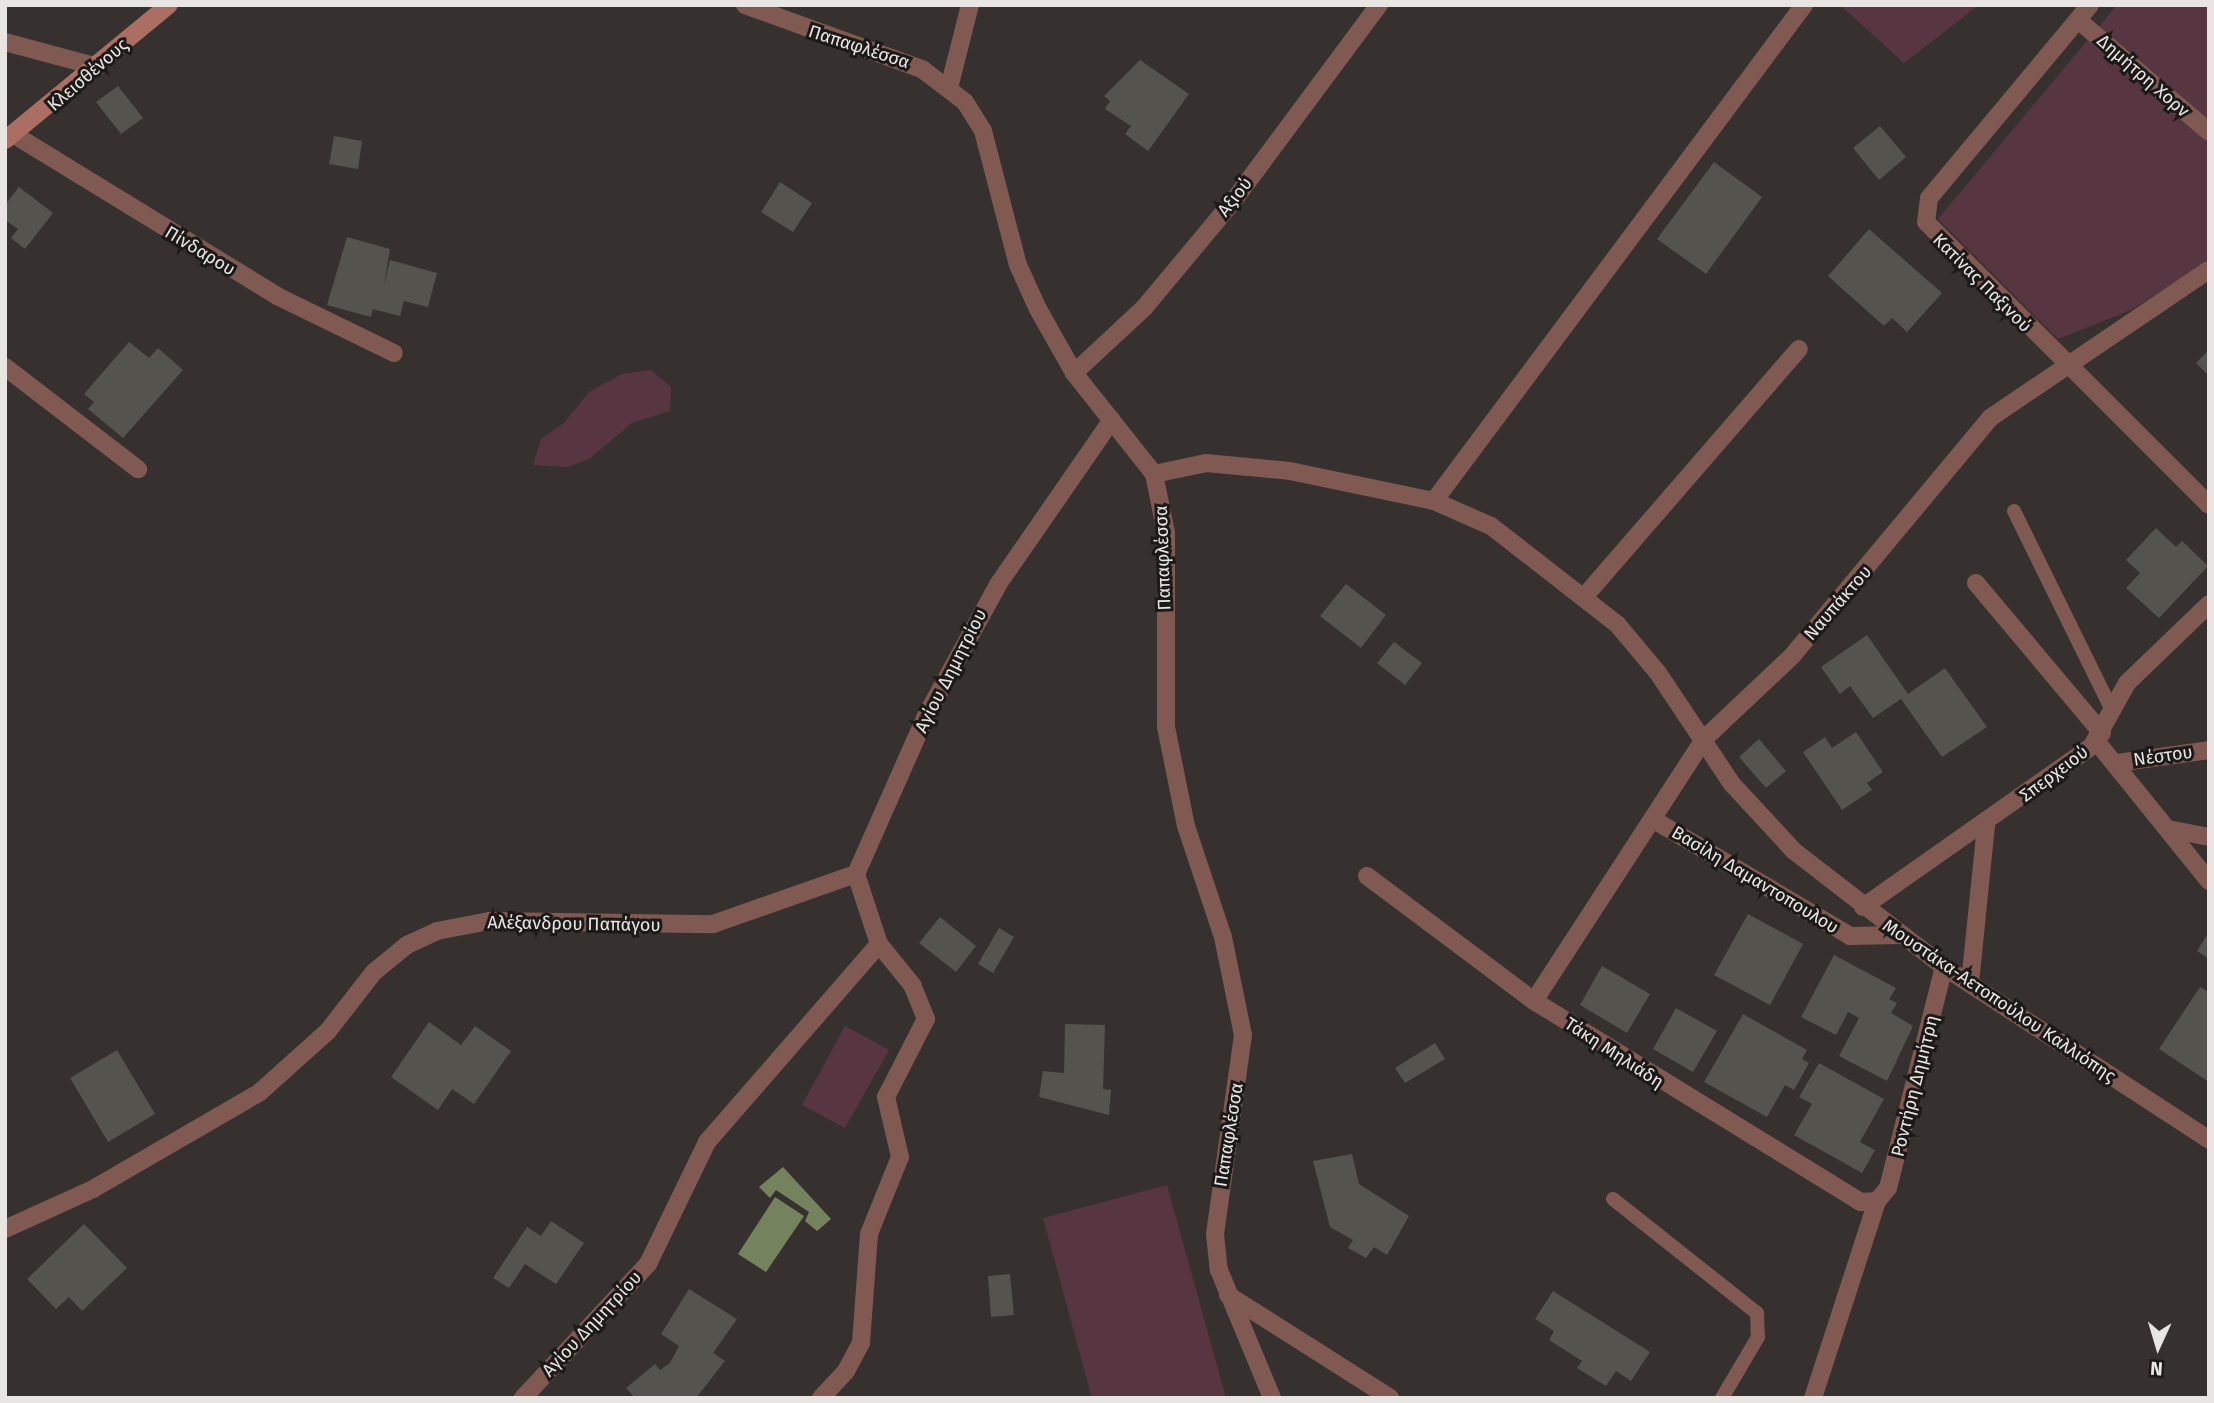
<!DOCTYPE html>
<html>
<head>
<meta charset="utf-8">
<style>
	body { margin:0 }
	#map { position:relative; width:2214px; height:1403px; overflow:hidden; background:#36312e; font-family:"Fira Sans",sans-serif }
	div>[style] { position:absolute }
	.green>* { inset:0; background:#583641 }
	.water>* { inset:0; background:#74835e }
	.building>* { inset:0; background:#55534d }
	.service>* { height:14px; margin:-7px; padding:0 7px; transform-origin:7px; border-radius:7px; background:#805952 }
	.minor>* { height:18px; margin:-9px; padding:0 9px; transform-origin:9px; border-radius:9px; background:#805952 }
	.tertiary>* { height:18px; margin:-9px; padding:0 9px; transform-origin:9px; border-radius:9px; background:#805952 }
	.secondary>* { height:18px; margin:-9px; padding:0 9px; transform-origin:9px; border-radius:9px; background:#aa6e62 }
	span { translate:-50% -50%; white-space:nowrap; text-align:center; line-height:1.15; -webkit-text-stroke:6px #1c1a18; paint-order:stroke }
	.street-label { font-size:18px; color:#e8e5e2 }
	.frame { position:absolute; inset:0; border:7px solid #e8e5e2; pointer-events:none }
	.north { position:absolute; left:2123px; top:1312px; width:70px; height:70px; -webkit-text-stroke:5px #1c1a18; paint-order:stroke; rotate:184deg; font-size:19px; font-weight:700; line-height:28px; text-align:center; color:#e8e5e2 }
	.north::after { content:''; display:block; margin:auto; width:24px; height:32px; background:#e8e5e2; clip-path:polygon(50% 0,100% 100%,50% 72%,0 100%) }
</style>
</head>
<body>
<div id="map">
	<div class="green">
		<div style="clip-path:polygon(1840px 5px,1979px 5px,1904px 63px)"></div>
		<div style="clip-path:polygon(2117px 5px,2209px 5px,2209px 261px,2131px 310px,2058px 339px,1938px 219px)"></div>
		<div style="clip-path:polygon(651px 370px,671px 387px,670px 411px,632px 423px,589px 459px,568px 467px,533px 465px,541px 439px,564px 423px,589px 392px,622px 374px)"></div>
		<div style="clip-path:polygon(845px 1026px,889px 1050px,845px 1128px,802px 1105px)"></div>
		<div style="clip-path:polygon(1167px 1185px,1226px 1398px,1092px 1398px,1043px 1218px)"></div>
	</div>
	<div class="water">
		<div style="clip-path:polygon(783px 1167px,831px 1219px,817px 1231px,805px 1221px,809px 1212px,776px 1190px,770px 1198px,759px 1187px)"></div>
		<div style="clip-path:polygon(775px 1197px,804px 1216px,766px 1272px,738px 1254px)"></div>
	</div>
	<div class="building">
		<div style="clip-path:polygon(1140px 60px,1189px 94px,1148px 151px,1125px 134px,1131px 126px,1105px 109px,1110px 101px,1104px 96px)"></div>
		<div style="clip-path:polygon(118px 86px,143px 118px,121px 134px,96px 102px)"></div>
		<div style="clip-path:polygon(1880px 126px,1906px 157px,1879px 180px,1853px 148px)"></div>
		<div style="clip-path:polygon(334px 136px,362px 141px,358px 169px,329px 164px)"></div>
		<div style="clip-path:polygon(1714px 162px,1762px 197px,1706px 274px,1657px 239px)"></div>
		<div style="clip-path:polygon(780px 182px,812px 203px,793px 232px,761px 212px)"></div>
		<div style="clip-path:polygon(19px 187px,53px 213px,25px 249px,11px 238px,18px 229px,5px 220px,5px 205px)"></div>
		<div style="clip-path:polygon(1869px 229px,1942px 293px,1907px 332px,1892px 318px,1884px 326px,1828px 276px)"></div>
		<div style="clip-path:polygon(347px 237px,390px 249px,384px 285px,390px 260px,437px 273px,428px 307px,404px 301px,400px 316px,373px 309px,371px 317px,327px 305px)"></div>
		<div style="clip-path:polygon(129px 342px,149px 358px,158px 348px,183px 370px,123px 438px,88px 409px,94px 402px,84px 394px)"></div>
		<div style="clip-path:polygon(2209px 350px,2209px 376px,2196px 363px)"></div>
		<div style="clip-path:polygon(2156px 528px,2176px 547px,2182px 541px,2208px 566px,2159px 618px,2126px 588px,2140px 573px,2126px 560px)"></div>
		<div style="clip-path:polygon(1346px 584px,1386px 615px,1361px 648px,1320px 616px)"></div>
		<div style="clip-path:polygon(1867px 635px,1908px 694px,1945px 668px,1987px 727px,1942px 757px,1901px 699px,1873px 718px,1850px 686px,1840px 694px,1821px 667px)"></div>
		<div style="clip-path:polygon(1394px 642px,1422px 663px,1405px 685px,1377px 663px)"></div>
		<div style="clip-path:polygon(1856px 732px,1883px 772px,1867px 783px,1872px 790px,1842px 810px,1803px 752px,1825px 737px,1832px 748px)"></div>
		<div style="clip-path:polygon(1759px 739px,1786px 771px,1766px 788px,1739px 757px)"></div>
		<div style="clip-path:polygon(1748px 914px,1803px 944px,1770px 1005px,1714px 975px)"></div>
		<div style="clip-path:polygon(940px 917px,976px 946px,956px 972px,919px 943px)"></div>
		<div style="clip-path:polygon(999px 928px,1014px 937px,993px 973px,978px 964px)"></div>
		<div style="clip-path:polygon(2209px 932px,2209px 959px,2197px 951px)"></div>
		<div style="clip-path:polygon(1834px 955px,1896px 988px,1889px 999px,1897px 1003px,1891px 1013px,1913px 1026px,1887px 1081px,1839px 1056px,1859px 1018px,1848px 1012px,1836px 1035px,1801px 1017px)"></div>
		<div style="clip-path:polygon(1602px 966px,1650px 994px,1627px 1033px,1580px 1005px)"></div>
		<div style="clip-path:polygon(2200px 987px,2209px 992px,2209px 1082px,2159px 1049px)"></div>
		<div style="clip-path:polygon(1676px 1008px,1717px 1031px,1693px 1072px,1653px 1049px)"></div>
		<div style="clip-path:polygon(1743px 1014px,1807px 1050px,1802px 1059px,1809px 1063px,1794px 1090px,1785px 1085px,1767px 1117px,1704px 1082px)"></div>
		<div style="clip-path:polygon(429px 1022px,461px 1045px,475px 1026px,511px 1051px,474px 1104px,452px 1089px,438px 1110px,391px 1077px)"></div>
		<div style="clip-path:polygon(1065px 1024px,1105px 1025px,1103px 1089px,1111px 1090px,1109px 1115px,1039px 1097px,1043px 1071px,1064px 1073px)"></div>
		<div style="clip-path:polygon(1435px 1043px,1445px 1059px,1405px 1083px,1395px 1068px)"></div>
		<div style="clip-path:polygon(117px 1050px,155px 1114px,108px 1142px,70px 1078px)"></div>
		<div style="clip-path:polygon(1819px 1063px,1884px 1099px,1860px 1142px,1875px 1150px,1862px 1173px,1794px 1135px,1812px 1104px,1799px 1097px)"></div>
		<div style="clip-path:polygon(1352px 1154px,1359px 1184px,1409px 1216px,1387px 1255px,1374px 1247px,1366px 1258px,1348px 1248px,1353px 1240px,1330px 1227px,1313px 1161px)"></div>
		<div style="clip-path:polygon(551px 1221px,584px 1243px,556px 1284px,525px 1264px,509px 1288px,493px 1278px,527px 1227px,541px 1236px)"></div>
		<div style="clip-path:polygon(84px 1224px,127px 1268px,82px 1311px,69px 1297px,56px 1309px,27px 1279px)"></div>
		<div style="clip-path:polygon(1010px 1274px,1014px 1315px,991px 1317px,988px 1276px)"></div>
		<div style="clip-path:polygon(689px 1289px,737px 1319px,713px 1353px,725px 1361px,696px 1398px,635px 1398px,626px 1388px,655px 1364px,660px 1370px,670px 1363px,679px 1346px,661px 1334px)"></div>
		<div style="clip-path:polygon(1553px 1291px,1650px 1352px,1631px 1381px,1616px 1371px,1606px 1386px,1577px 1368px,1582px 1361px,1549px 1340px,1554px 1331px,1535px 1319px)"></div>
	</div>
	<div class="service">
		<div style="left:2014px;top:511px;width:220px;rotate:63.8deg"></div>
		<div style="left:1613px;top:1199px;width:184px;rotate:38.4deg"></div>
		<div style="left:1757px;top:1313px;width:24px;rotate:88deg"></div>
		<div style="left:1758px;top:1337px;width:71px;rotate:120.5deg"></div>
	</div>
	<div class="minor">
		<div style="left:2090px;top:5px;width:251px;rotate:129.8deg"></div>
		<div style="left:1929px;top:198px;width:24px;rotate:97deg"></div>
		<div style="left:1926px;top:222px;width:400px;rotate:45deg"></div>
		<div style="left:2078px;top:20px;width:172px;rotate:40.5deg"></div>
		<div style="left:5px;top:42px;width:96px;rotate:15deg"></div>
		<div style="left:949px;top:88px;width:86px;rotate:-75.8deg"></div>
		<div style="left:13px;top:134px;width:310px;rotate:31.5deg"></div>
		<div style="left:277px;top:296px;width:130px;rotate:26deg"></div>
		<div style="left:5px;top:367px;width:168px;rotate:37.5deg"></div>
		<div style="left:1074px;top:373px;width:96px;rotate:-42.9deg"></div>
		<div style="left:1144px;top:308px;width:141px;rotate:-50.2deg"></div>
		<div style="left:1234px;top:200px;width:243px;rotate:-53.4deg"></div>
		<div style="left:1154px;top:474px;width:53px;rotate:-11.9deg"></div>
		<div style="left:1206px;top:463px;width:84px;rotate:5.4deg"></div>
		<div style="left:1290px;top:471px;width:147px;rotate:11.8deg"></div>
		<div style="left:1434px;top:501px;width:62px;rotate:23.7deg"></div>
		<div style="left:1491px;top:526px;width:160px;rotate:37.9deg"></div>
		<div style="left:1617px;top:624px;width:64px;rotate:50.1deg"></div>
		<div style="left:1658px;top:673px;width:133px;rotate:56.3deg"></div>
		<div style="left:1732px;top:784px;width:91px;rotate:47.2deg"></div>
		<div style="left:1794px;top:851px;width:190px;rotate:37.7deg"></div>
		<div style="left:1944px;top:967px;width:316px;rotate:33.1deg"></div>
		<div style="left:1434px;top:501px;width:619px;rotate:-53.28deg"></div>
		<div style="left:1976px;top:583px;width:196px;rotate:50deg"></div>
		<div style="left:1584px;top:597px;width:328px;rotate:-49.1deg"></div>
		<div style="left:2096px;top:741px;width:180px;rotate:51.1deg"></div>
		<div style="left:2117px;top:763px;width:93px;rotate:-8deg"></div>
		<div style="left:1654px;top:820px;width:228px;rotate:30.6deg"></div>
		<div style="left:1850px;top:936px;width:49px;rotate:-1.2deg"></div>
		<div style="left:2168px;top:829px;width:42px;rotate:11deg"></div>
		<div style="left:1367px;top:876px;width:209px;rotate:36.8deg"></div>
		<div style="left:1534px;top:1001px;width:384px;rotate:31.6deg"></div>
		<div style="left:1861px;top:1202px;width:16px;rotate:-4deg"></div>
		<div style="left:1877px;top:1201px;width:17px;rotate:-50deg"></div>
		<div style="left:1888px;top:1188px;width:228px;rotate:-75.8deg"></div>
		<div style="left:1863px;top:907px;width:280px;rotate:-35.1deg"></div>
		<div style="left:2092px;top:746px;width:72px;rotate:-60.9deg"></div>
		<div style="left:2127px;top:683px;width:114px;rotate:-43.9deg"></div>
		<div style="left:1970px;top:983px;width:159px;rotate:-84.2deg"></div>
		<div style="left:1534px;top:1001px;width:312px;rotate:-57deg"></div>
		<div style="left:1704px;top:739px;width:121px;rotate:-43.3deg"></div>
		<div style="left:1792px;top:656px;width:310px;rotate:-50.2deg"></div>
		<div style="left:1990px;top:418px;width:264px;rotate:-34.1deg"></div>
		<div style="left:5px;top:1229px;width:97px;rotate:-24.4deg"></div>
		<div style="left:93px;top:1189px;width:193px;rotate:-30.1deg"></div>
		<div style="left:260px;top:1092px;width:91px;rotate:-41.9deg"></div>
		<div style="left:328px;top:1031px;width:75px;rotate:-52.1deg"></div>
		<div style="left:374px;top:972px;width:43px;rotate:-39.3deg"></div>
		<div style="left:407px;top:945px;width:33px;rotate:-25deg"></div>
		<div style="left:437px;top:931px;width:53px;rotate:-10.9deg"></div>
		<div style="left:489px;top:921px;width:224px;rotate:0.8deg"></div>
		<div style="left:713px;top:924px;width:151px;rotate:-19.3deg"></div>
		<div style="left:1228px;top:1295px;width:192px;rotate:32.4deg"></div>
		<div style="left:523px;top:1398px;width:183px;rotate:-47deg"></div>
		<div style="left:648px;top:1264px;width:136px;rotate:-64.2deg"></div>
		<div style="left:707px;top:1142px;width:262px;rotate:-49deg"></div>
		<div style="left:879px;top:944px;width:74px;rotate:-108.2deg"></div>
		<div style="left:856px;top:874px;width:175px;rotate:-66.1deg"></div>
		<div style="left:927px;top:714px;width:149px;rotate:-61.2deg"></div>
		<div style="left:999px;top:583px;width:198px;rotate:-55.3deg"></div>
		<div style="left:821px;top:1398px;width:37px;rotate:-47deg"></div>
		<div style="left:846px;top:1371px;width:32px;rotate:-62deg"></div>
		<div style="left:861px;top:1343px;width:109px;rotate:-85.8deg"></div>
		<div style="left:869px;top:1234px;width:83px;rotate:-68.1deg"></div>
		<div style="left:900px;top:1157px;width:62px;rotate:-103.1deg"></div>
		<div style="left:886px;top:1097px;width:88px;rotate:-62.9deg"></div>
		<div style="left:926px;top:1019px;width:35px;rotate:-112deg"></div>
		<div style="left:913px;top:986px;width:54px;rotate:-129deg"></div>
		<div style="left:1813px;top:1398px;width:207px;rotate:-72deg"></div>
	</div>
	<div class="tertiary">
		<div style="left:745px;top:5px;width:188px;rotate:19.9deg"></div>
		<div style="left:922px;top:69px;width:54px;rotate:37.5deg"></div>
		<div style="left:965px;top:102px;width:34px;rotate:58deg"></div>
		<div style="left:983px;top:131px;width:138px;rotate:75.4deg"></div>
		<div style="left:1018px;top:265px;width:48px;rotate:65.6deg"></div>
		<div style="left:1038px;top:309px;width:73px;rotate:60.6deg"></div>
		<div style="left:1074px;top:373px;width:129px;rotate:51.6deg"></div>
		<div style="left:1154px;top:474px;width:60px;rotate:78.5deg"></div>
		<div style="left:1166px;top:533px;width:194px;rotate:90deg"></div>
		<div style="left:1166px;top:727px;width:101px;rotate:78.6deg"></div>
		<div style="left:1186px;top:826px;width:117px;rotate:71.6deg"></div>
		<div style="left:1223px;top:937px;width:100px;rotate:78.5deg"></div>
		<div style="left:1243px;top:1035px;width:201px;rotate:98deg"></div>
		<div style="left:1215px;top:1234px;width:36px;rotate:84deg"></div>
		<div style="left:1219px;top:1270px;width:139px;rotate:67.5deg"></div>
	</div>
	<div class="secondary">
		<div style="left:5px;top:140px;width:212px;rotate:-39.5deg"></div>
	</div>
	<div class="street-label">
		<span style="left:859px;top:47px;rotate:18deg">Παπαφλέσσα</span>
		<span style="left:88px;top:75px;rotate:-41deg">Κλεισθένους</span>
		<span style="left:2143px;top:76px;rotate:41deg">Δημήτρη Χορν</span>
		<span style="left:1235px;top:197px;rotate:-52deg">Αξιού</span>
		<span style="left:200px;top:251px;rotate:31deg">Πίνδαρου</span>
		<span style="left:1982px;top:283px;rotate:45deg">Κατίνας Παξινού</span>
		<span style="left:1163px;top:558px;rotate:-92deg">Παπαφλέσσα</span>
		<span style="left:1838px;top:603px;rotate:-49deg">Ναυπάκτου</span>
		<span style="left:951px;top:671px;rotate:-63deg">Αγίου Δημητρίου</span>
		<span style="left:2163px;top:756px;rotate:-8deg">Νέστου</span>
		<span style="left:2054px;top:774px;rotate:-37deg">Σπερχειού</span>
		<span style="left:1755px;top:880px;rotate:31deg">Βασίλη Δαμαντοπουλου</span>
		<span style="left:574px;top:924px;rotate:1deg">Αλέξανδρου Παπάγου</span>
		<span style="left:1999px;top:1001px;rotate:34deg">Μουστάκα-Αετοπούλου Καλλιόπης</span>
		<span style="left:1614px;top:1053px;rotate:33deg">Τάκη Μηλιάδη</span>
		<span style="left:1915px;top:1086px;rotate:-76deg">Ροντήρη Δημήτρη</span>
		<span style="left:1229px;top:1135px;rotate:-81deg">Παπαφλέσσα</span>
		<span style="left:592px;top:1324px;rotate:-47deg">Αγίου Δημητρίου</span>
	</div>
	<div class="frame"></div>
	<div class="north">N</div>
</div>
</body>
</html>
